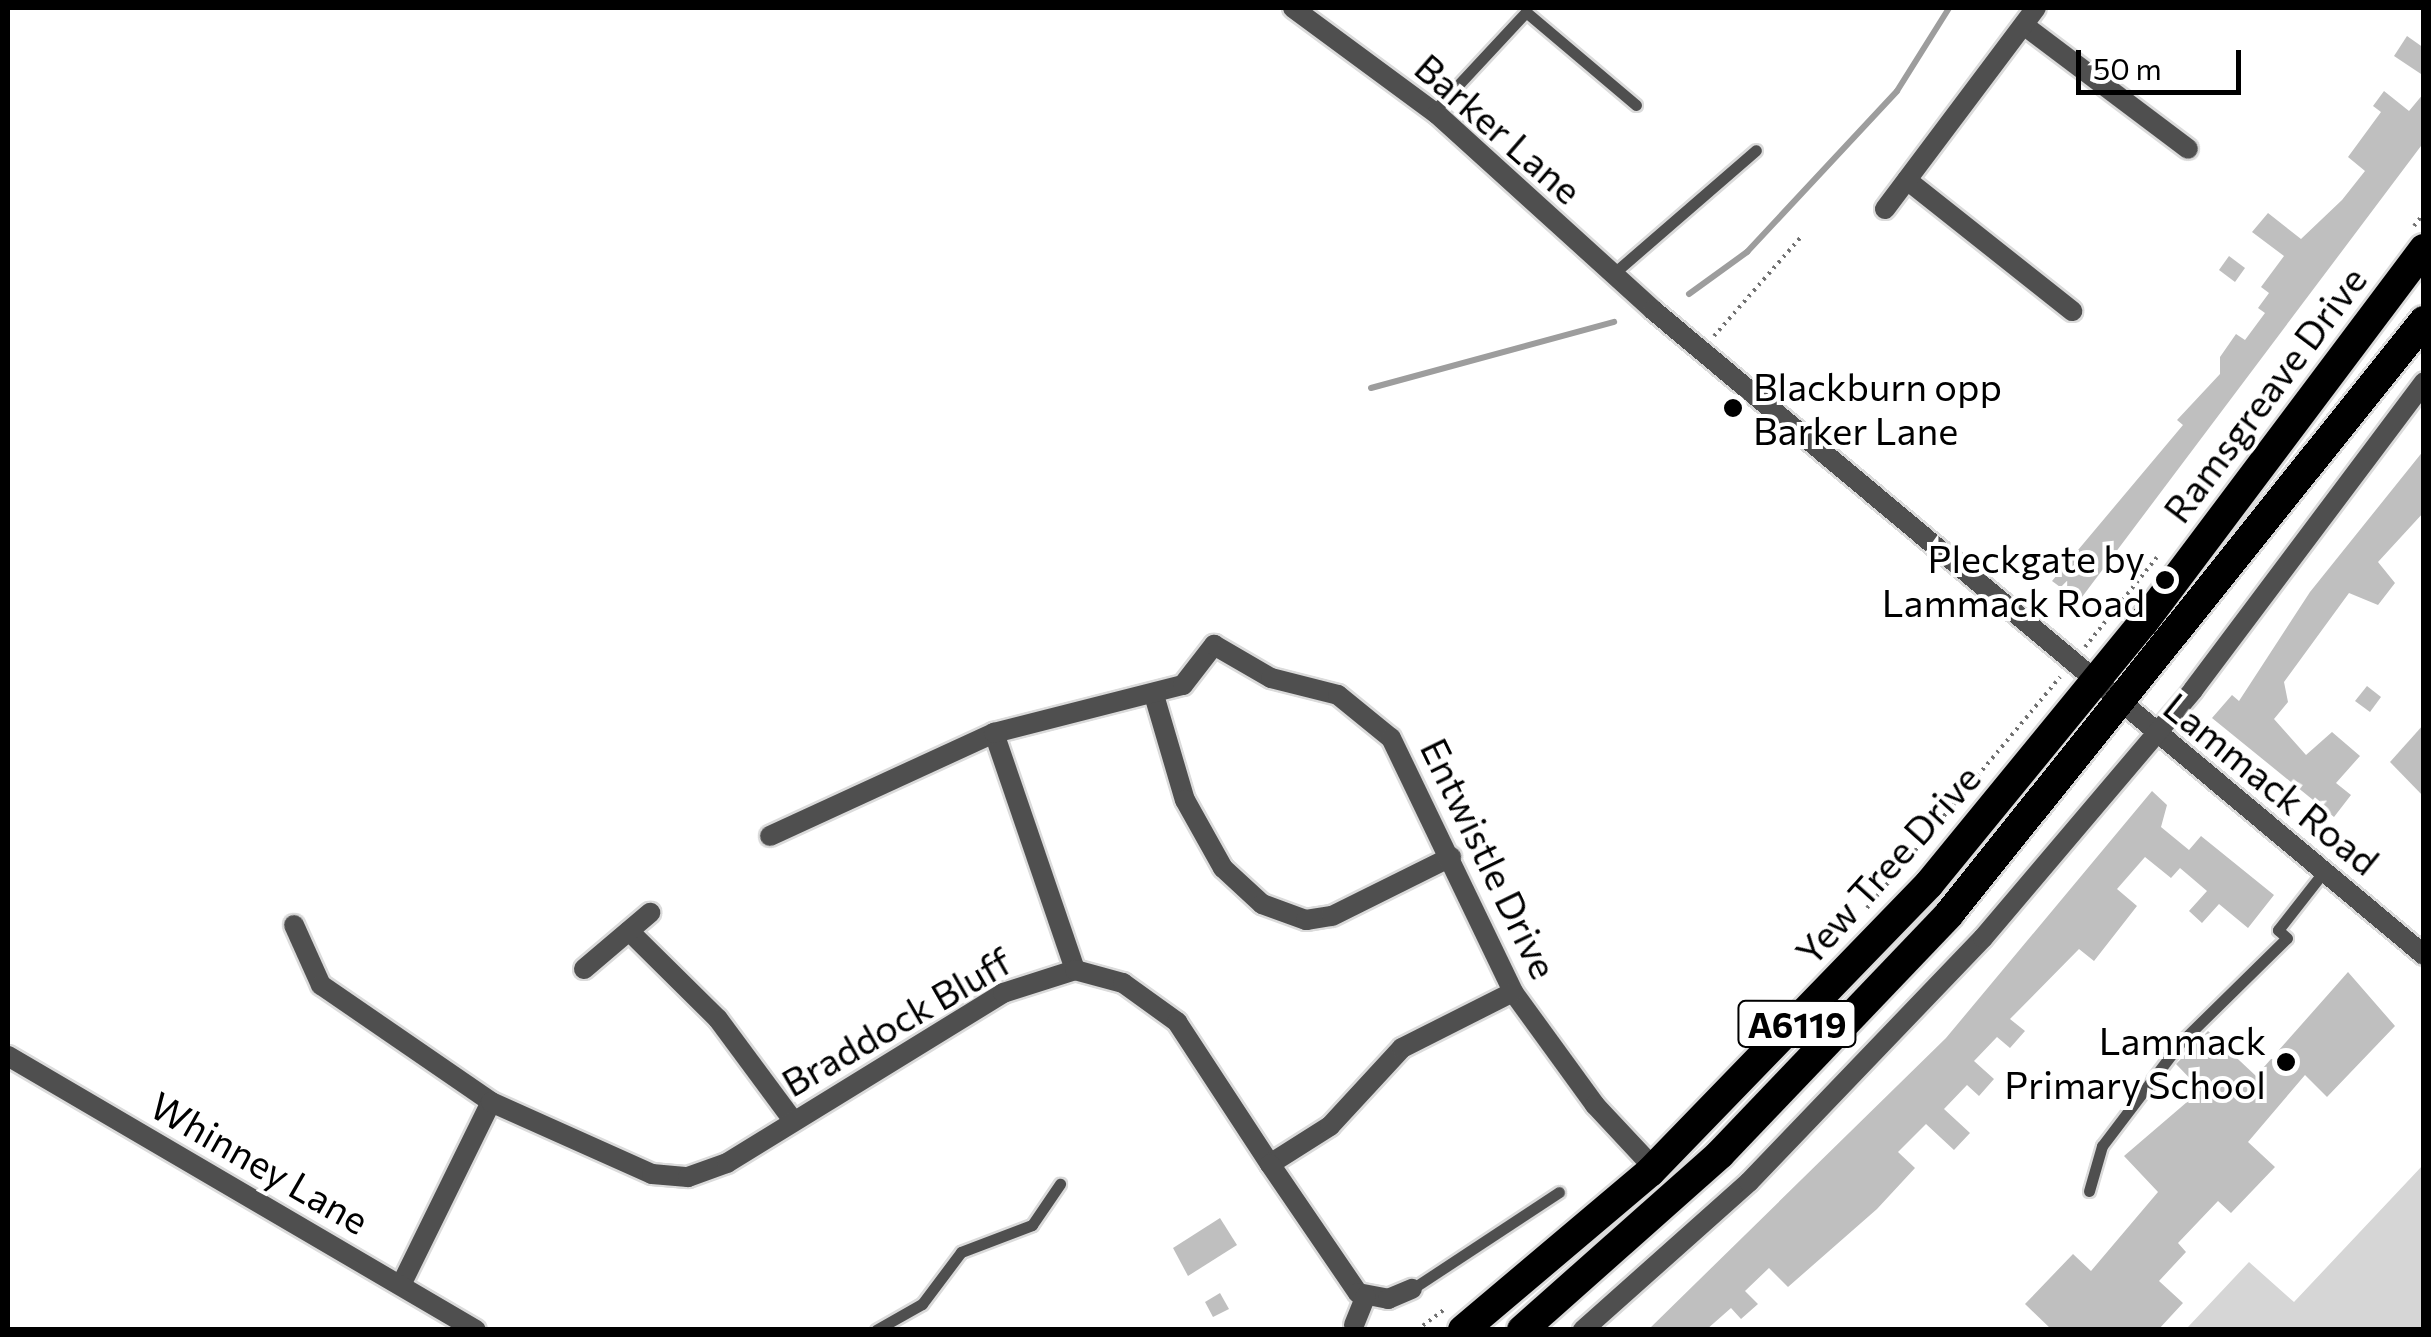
<!DOCTYPE html>
<html>
<head>
<meta charset="utf-8">
<style>
	body { margin:0 }
	#map { position:relative; width:2431px; height:1337px; overflow:hidden; background:#fff; font-family:Commissioner,sans-serif }
	div>[style] { position:absolute }
	.green>* { inset:0; background:#d6d6d6 }
	.stream>* { height:6px; margin:-3px; padding:0 3px; transform-origin:3px; border-radius:3px; background:#9d9d9d }
	.building>* { inset:0; background:#bfbfbf }
	.path>* { height:4px; margin-top:-2px; transform-origin:0; background:repeating-linear-gradient(90deg,#717171 0 2.5px,transparent 0 7.5px) }
	.roads { filter:drop-shadow(2px 0 #dbdbdb) drop-shadow(-2px 0 #dbdbdb) drop-shadow(0 2px #dbdbdb) drop-shadow(0 -2px #dbdbdb) }
	.lane>* { height:11px; margin:-5.5px; padding:0 5.5px; transform-origin:5.5px; border-radius:5.5px; background:#4f4f4f }
	.street>* { height:20px; margin:-10px; padding:0 10px; transform-origin:10px; border-radius:10px; background:#4f4f4f }
	.highway>* { height:30px; margin:-15px; padding:0 15px; transform-origin:15px; border-radius:15px; background:#000 }
	.dots>* { width:28px; height:28px; translate:-50% -50%; box-sizing:border-box; border:5px solid #fff; border-radius:50% }
	span { translate:-50% -50%; white-space:nowrap; text-align:center; line-height:1.15; -webkit-text-stroke:8px #fff; paint-order:stroke }
	.shield-label span { padding:2px 8px; background:#fff; border:2px solid; border-radius:8px; -webkit-text-stroke-width:0 }
	.shield-label { font-size:35px; color:#000; font-weight:700 }
	.street-label { font-size:38px; color:#000 }
	.poi-label { font-size:38px; color:#000 }
	.left { translate:0 -50%; text-align:left }
	.right { translate:-100% -50%; text-align:right }
	.frame { position:absolute; inset:0; border:10px solid #000; pointer-events:none }
	.scale { position:absolute; left:2076px; top:50px; width:165px; height:45px; box-sizing:border-box; border:5px solid #000; border-top:0; padding-left:12px; font-size:30px; line-height:35px; white-space:nowrap; color:#000; -webkit-text-stroke:8px #fff; paint-order:stroke }
</style>
</head>
<body>
<div id="map">
	<div class="green">
		<div style="clip-path:polygon(2423px 1165px,2423px 1329px,2188px 1327px,2249px 1262px,2294px 1302px)"></div>
	</div>
	<div class="stream">
		<div style="left:1689px;top:294px;width:72px;rotate:-35.9deg"></div>
		<div style="left:1747px;top:252px;width:220px;rotate:-47deg"></div>
		<div style="left:1897px;top:91px;width:98px;rotate:-57.9deg"></div>
		<div style="left:1371px;top:388px;width:252px;rotate:-15.2deg"></div>
	</div>
	<div class="building">
		<div style="clip-path:polygon(2407px 36px,2424px 48px,2424px 76px,2394px 56px)"></div>
		<div style="clip-path:polygon(2384px 91px,2409px 111px,2424px 93px,2424px 142px,2079px 601px,2052px 581px,2183px 425px,2177px 420px,2220px 374px,2220px 357px,2236px 334px,2245px 340px,2265px 313px,2258px 308px,2269px 293px,2261px 287px,2284px 256px,2252px 232px,2268px 213px,2301px 239px,2342px 200px,2365px 171px,2348px 157px,2381px 112px,2373px 106px)"></div>
		<div style="clip-path:polygon(2229px 256px,2245px 268px,2235px 282px,2219px 270px)"></div>
		<div style="clip-path:polygon(2424px 450px,2424px 512px,2378px 562px,2395px 583px,2378px 605px,2349px 593px,2284px 682px,2288px 702px,2274px 719px,2306px 755px,2332px 732px,2360px 756px,2336px 783px,2351px 795px,2334px 817px,2212px 718px,2232px 695px,2239px 701px,2310px 592px)"></div>
		<div style="clip-path:polygon(2367px 686px,2381px 697px,2370px 712px,2355px 701px)"></div>
		<div style="clip-path:polygon(2424px 724px,2424px 797px,2390px 762px)"></div>
		<div style="clip-path:polygon(2152px 791px,2167px 805px,2161px 827px,2189px 850px,2201px 836px,2274px 895px,2248px 928px,2219px 904px,2202px 923px,2189px 911px,2207px 891px,2180px 868px,2171px 878px,2145px 857px,2117px 889px,2137px 906px,2094px 961px,2079px 949px,2010px 1019px,2025px 1031px,2010px 1048px,1997px 1037px,1974px 1061px,1994px 1079px,1979px 1096px,1967px 1085px,1944px 1109px,1970px 1133px,1954px 1150px,1926px 1124px,1898px 1152px,1915px 1168px,1877px 1209px,1788px 1287px,1769px 1268px,1745px 1291px,1758px 1304px,1741px 1319px,1731px 1308px,1706px 1330px,1648px 1330px,1946px 1038px)"></div>
		<div style="clip-path:polygon(2348px 972px,2395px 1026px,2327px 1097px,2305px 1075px,2248px 1142px,2275px 1167px,2231px 1213px,2218px 1201px,2178px 1243px,2186px 1252px,2159px 1281px,2183px 1303px,2158px 1330px,2052px 1330px,2025px 1304px,2073px 1254px,2091px 1271px,2158px 1192px,2124px 1156px,2201px 1090px,2176px 1064px,2208px 1031px,2256px 1076px)"></div>
		<div style="clip-path:polygon(1220px 1218px,1237px 1245px,1188px 1276px,1173px 1248px)"></div>
		<div style="clip-path:polygon(1220px 1293px,1229px 1309px,1213px 1317px,1205px 1302px)"></div>
	</div>
	<div class="path">
		<div style="left:2414px;top:226px;width:16px;rotate:-52deg"></div>
		<div style="left:1714px;top:336px;width:132px;rotate:-48.7deg"></div>
		<div style="left:2085px;top:647px;width:115px;rotate:-51.3deg"></div>
		<div style="left:1867px;top:908px;width:301px;rotate:-50.1deg"></div>
		<div style="left:1417px;top:1330px;width:34px;rotate:-37deg"></div>
	</div>
	<div class="roads">
		<div class="lane">
			<div style="left:1433px;top:112px;width:137px;rotate:-47.1deg"></div>
			<div style="left:1526px;top:12px;width:144px;rotate:40.2deg"></div>
			<div style="left:1613px;top:274px;width:189px;rotate:-40.9deg"></div>
			<div style="left:2089px;top:1191px;width:47px;rotate:-73.9deg"></div>
			<div style="left:2102px;top:1146px;width:131px;rotate:-52.8deg"></div>
			<div style="left:2181px;top:1042px;width:148px;rotate:-44.5deg"></div>
			<div style="left:2287px;top:938px;width:12px;rotate:-138deg"></div>
			<div style="left:2278px;top:930px;width:76px;rotate:-51.9deg"></div>
			<div style="left:1412px;top:1289px;width:176px;rotate:-33.4deg"></div>
			<div style="left:876px;top:1330px;width:53px;rotate:-29.5deg"></div>
			<div style="left:922px;top:1304px;width:65px;rotate:-53.1deg"></div>
			<div style="left:961px;top:1252px;width:76px;rotate:-20.8deg"></div>
			<div style="left:1032px;top:1225px;width:50px;rotate:-55.7deg"></div>
		</div>
		<div class="street">
			<div style="left:1293px;top:8px;width:179px;rotate:36.4deg"></div>
			<div style="left:1437px;top:114px;width:292px;rotate:42.2deg"></div>
			<div style="left:1653px;top:310px;width:1005px;rotate:39.92deg"></div>
			<div style="left:2025px;top:26px;width:204px;rotate:37deg"></div>
			<div style="left:1907px;top:180px;width:211px;rotate:38.4deg"></div>
			<div style="left:1885px;top:209px;width:251px;rotate:-53.1deg"></div>
			<div style="left:1154px;top:695px;width:109px;rotate:73.6deg"></div>
			<div style="left:1185px;top:800px;width:78px;rotate:60.8deg"></div>
			<div style="left:1223px;top:868px;width:53px;rotate:42.7deg"></div>
			<div style="left:1262px;top:904px;width:47px;rotate:20deg"></div>
			<div style="left:1306px;top:920px;width:26px;rotate:-9deg"></div>
			<div style="left:1332px;top:916px;width:133px;rotate:-26.4deg"></div>
			<div style="left:994px;top:733px;width:250px;rotate:71.1deg"></div>
			<div style="left:770px;top:836px;width:247px;rotate:-24.7deg"></div>
			<div style="left:994px;top:733px;width:195px;rotate:-14.3deg"></div>
			<div style="left:1183px;top:685px;width:51px;rotate:-52.2deg"></div>
			<div style="left:1214px;top:645px;width:66px;rotate:30.1deg"></div>
			<div style="left:1271px;top:678px;width:69px;rotate:14.2deg"></div>
			<div style="left:1338px;top:695px;width:68px;rotate:39.1deg"></div>
			<div style="left:1391px;top:738px;width:282px;rotate:64.3deg"></div>
			<div style="left:1513px;top:992px;width:140px;rotate:54deg"></div>
			<div style="left:1595px;top:1105px;width:86px;rotate:46.9deg"></div>
			<div style="left:294px;top:925px;width:66px;rotate:65.8deg"></div>
			<div style="left:321px;top:985px;width:206px;rotate:34.5deg"></div>
			<div style="left:491px;top:1102px;width:204px;rotate:116.2deg"></div>
			<div style="left:629px;top:931px;width:125px;rotate:44.7deg"></div>
			<div style="left:718px;top:1019px;width:124px;rotate:53.5deg"></div>
			<div style="left:584px;top:969px;width:87px;rotate:-40.3deg"></div>
			<div style="left:8px;top:1056px;width:542px;rotate:30.35deg"></div>
			<div style="left:491px;top:1102px;width:176px;rotate:24.1deg"></div>
			<div style="left:652px;top:1174px;width:36px;rotate:5deg"></div>
			<div style="left:688px;top:1177px;width:41px;rotate:-19.7deg"></div>
			<div style="left:727px;top:1163px;width:324px;rotate:-31.6deg"></div>
			<div style="left:1003px;top:993px;width:76px;rotate:-17.7deg"></div>
			<div style="left:1075px;top:970px;width:50px;rotate:15.2deg"></div>
			<div style="left:1123px;top:983px;width:67px;rotate:35.8deg"></div>
			<div style="left:1177px;top:1022px;width:170px;rotate:56.8deg"></div>
			<div style="left:1270px;top:1164px;width:71px;rotate:-32.3deg"></div>
			<div style="left:1330px;top:1126px;width:106px;rotate:-47.3deg"></div>
			<div style="left:1402px;top:1048px;width:124px;rotate:-26.8deg"></div>
			<div style="left:1270px;top:1164px;width:156px;rotate:55.7deg"></div>
			<div style="left:1358px;top:1293px;width:31px;rotate:11deg"></div>
			<div style="left:1388px;top:1299px;width:26px;rotate:-23deg"></div>
			<div style="left:1354px;top:1325px;width:31px;rotate:-68deg"></div>
			<div style="left:1583px;top:1330px;width:222px;rotate:-41.7deg"></div>
			<div style="left:1749px;top:1182px;width:338px;rotate:-46.2deg"></div>
			<div style="left:1983px;top:938px;width:325px;rotate:-49.7deg"></div>
			<div style="left:2193px;top:690px;width:385px;rotate:-53.1deg"></div>
		</div>
		<div class="highway">
			<div style="left:1463px;top:1330px;width:245px;rotate:-40.2deg"></div>
			<div style="left:1650px;top:1172px;width:401px;rotate:-45.9deg"></div>
			<div style="left:1929px;top:884px;width:338px;rotate:-50.7deg"></div>
			<div style="left:2143px;top:623px;width:468px;rotate:-53.1deg"></div>
			<div style="left:1522px;top:1330px;width:265px;rotate:-41.6deg"></div>
			<div style="left:1720px;top:1154px;width:332px;rotate:-46.3deg"></div>
			<div style="left:1949px;top:914px;width:760px;rotate:-51.3deg"></div>
		</div>
	</div>
	<div class="dots">
		<div style="left:1733px;top:408px;background:#000"></div>
		<div style="left:2165px;top:580px;background:#000"></div>
		<div style="left:2286px;top:1062px;background:#000"></div>
	</div>
	<div class="shield-label">
		<span style="left:1797px;top:1024px">A6119</span>
	</div>
	<div class="street-label">
		<span style="left:1499px;top:128px;rotate:41deg">Barker Lane</span>
		<span style="left:2264px;top:394px;rotate:-53deg">Ramsgreave Drive</span>
		<span style="left:2272px;top:783px;rotate:39deg">Lammack Road</span>
		<span style="left:1490px;top:858px;rotate:64deg">Entwistle Drive</span>
		<span style="left:1887px;top:864px;rotate:-48deg">Yew Tree Drive</span>
		<span style="left:896px;top:1021px;rotate:-30deg">Braddock Bluff</span>
		<span style="left:260px;top:1162px;rotate:30deg">Whinney Lane</span>
	</div>
	<div class="poi-label">
		<span class="left" style="left:1753px;top:408px">Blackburn opp<br>Barker Lane</span>
		<span class="right" style="left:2145px;top:580px">Pleckgate by<br>Lammack Road</span>
		<span class="right" style="left:2266px;top:1062px">Lammack<br>Primary School</span>
	</div>
	<div class="frame"></div>
	<div class="scale">50 m</div>
</div>
</body>
</html>
